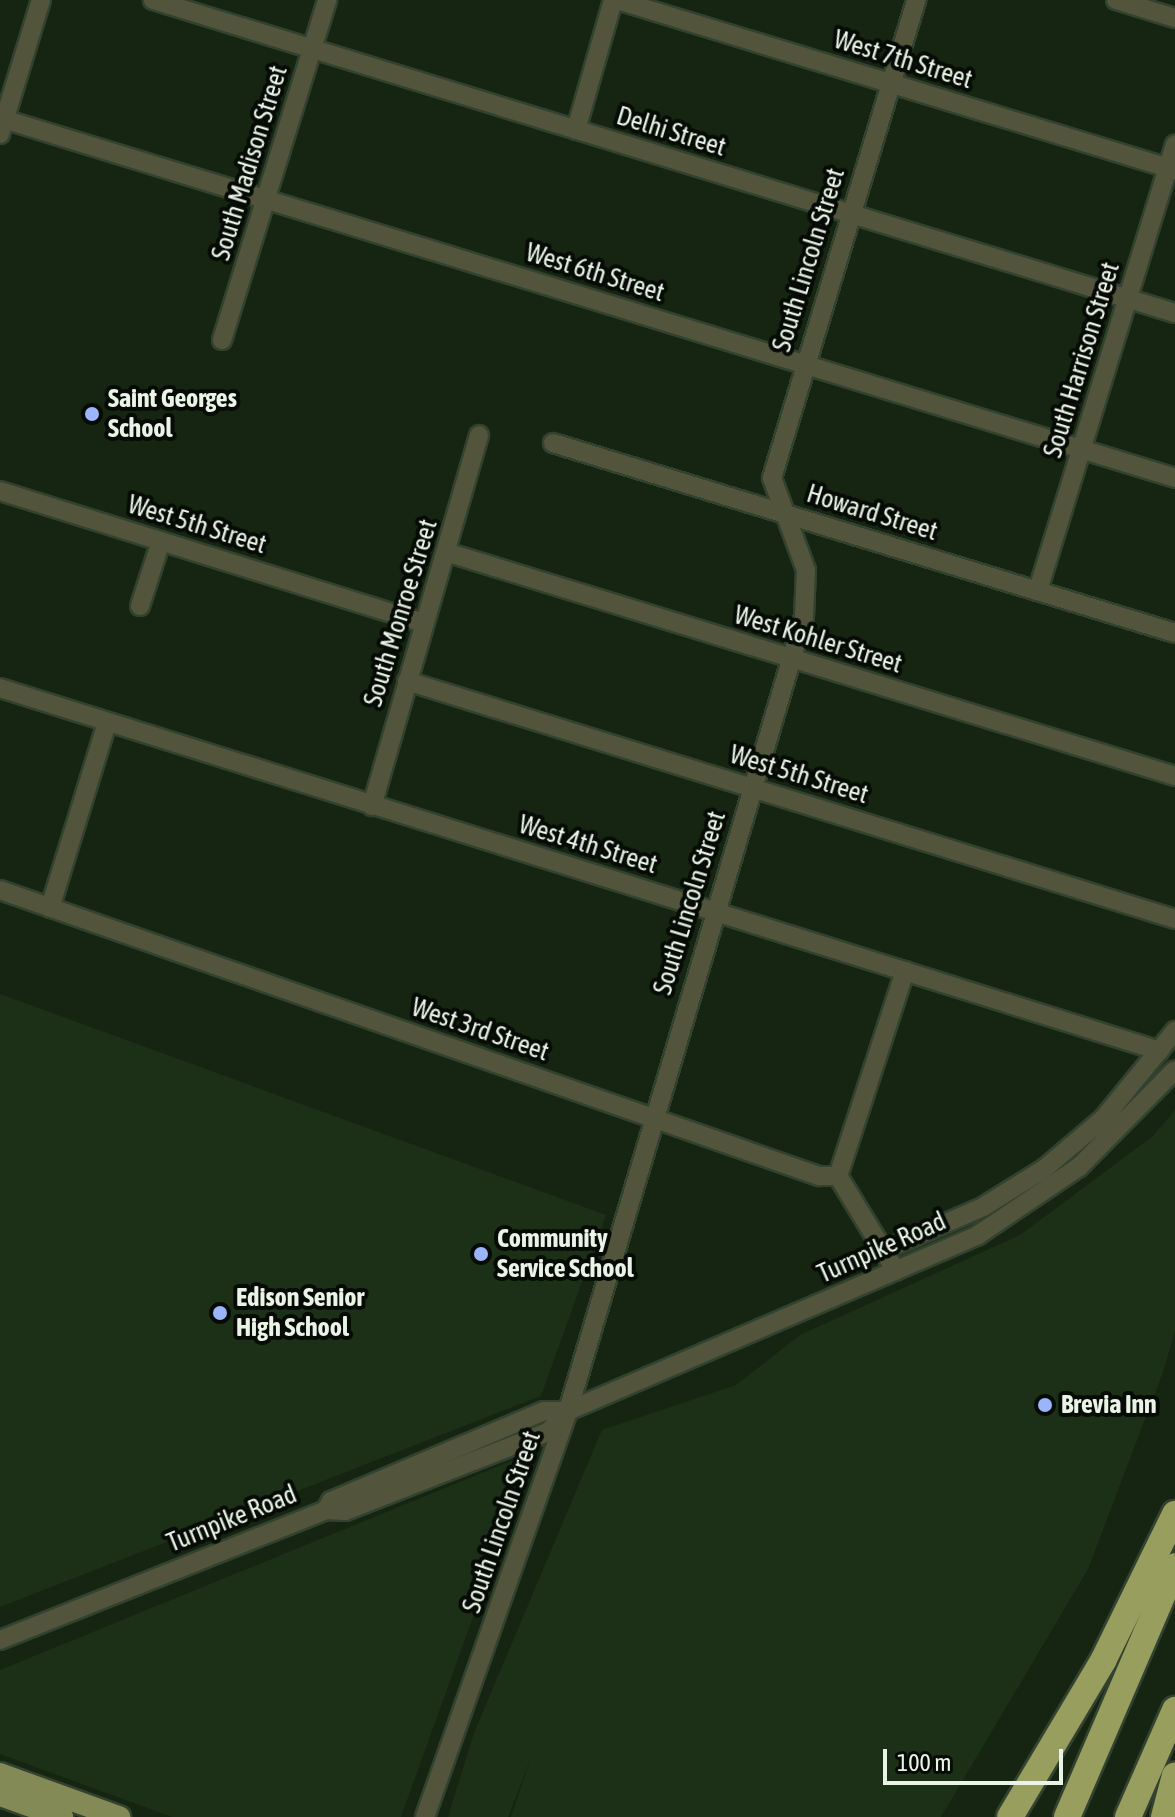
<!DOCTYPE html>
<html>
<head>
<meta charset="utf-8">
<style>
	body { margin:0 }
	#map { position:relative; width:1175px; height:1817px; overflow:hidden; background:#152511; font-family:"Asap Condensed",sans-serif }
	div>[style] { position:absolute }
	.built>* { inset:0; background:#1c3017 }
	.roads { filter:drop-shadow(2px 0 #33422f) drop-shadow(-2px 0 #33422f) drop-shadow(0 2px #33422f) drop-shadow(0 -2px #33422f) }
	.minor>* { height:18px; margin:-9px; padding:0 9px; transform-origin:9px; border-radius:9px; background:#52553c }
	.major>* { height:22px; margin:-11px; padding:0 11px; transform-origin:11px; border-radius:11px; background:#848a55 }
	.highway>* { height:26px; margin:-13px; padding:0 13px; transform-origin:13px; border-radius:13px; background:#979e5e }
	.dots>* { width:22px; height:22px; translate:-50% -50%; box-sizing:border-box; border:4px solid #060c05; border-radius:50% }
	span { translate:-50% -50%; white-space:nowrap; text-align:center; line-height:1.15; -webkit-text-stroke:8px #060c05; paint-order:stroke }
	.street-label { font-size:26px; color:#e9f4e7 }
	.poi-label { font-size:26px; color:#e9f4e7; font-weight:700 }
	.left { translate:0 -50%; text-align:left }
	.scale { position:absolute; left:883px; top:1749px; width:180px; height:36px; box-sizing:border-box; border:4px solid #e9f4e7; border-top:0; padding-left:10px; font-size:24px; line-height:28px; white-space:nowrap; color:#e9f4e7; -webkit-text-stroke:6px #060c05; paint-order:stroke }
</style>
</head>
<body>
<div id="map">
	<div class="built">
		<div style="clip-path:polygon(0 994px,606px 1215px,541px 1396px,0 1607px)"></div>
		<div style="clip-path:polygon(1175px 1110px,1175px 1331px,1163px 1372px,1088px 1569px,941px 1817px,511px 1817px,532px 1755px,508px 1817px,448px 1817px,474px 1733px,602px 1430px,736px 1385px,800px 1335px,1020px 1235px,1153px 1136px)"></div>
		<div style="clip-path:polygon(516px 1459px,526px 1470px,401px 1817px,172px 1817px,0 1754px,0 1670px)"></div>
	</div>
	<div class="roads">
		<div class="minor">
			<div style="left:153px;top:0;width:1069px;rotate:17.03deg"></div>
			<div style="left:617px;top:0;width:583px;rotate:16.94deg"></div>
			<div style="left:1116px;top:0;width:62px;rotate:17deg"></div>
			<div style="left:0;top:118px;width:1229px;rotate:17.03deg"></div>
			<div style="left:576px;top:130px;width:135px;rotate:-74.1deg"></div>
			<div style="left:0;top:134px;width:140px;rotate:-73deg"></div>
			<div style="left:222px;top:340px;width:356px;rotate:-72.8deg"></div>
			<div style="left:553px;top:443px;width:650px;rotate:16.99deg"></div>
			<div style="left:0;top:491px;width:444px;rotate:17.3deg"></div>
			<div style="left:446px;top:552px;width:763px;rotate:17.08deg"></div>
			<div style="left:1038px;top:590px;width:466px;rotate:-72.9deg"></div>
			<div style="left:140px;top:606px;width:68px;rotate:-72.1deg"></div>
			<div style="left:407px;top:681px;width:804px;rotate:17.22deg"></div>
			<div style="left:0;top:688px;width:1215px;rotate:17.38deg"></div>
			<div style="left:372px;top:806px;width:386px;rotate:-73.9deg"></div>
			<div style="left:0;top:890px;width:868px;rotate:19.25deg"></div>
			<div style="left:819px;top:1176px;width:19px"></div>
			<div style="left:838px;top:1176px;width:111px;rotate:58.6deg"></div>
			<div style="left:50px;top:908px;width:194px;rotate:-72.9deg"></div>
			<div style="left:838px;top:1176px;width:216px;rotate:-71.9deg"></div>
			<div style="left:884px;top:1250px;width:108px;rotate:-23.5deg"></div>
			<div style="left:983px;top:1207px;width:72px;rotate:-31.9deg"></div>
			<div style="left:1044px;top:1169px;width:77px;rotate:-40.3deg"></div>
			<div style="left:1103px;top:1119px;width:114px;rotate:-50.7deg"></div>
			<div style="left:326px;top:1510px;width:19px;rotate:3deg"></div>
			<div style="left:345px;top:1511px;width:218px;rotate:-21.3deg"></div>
			<div style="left:548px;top:1432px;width:29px;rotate:-46deg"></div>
			<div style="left:568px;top:1411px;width:446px;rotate:-23.2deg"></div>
			<div style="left:978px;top:1235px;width:122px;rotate:-34deg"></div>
			<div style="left:1079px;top:1167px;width:136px;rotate:-45.3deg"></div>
			<div style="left:0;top:1640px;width:351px;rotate:-21.7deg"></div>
			<div style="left:326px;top:1510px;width:10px;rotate:-61deg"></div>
			<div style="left:331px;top:1501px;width:231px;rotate:-22.9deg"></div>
			<div style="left:544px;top:1411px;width:24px"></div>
			<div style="left:425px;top:1817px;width:430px;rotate:-70.6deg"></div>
			<div style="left:568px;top:1411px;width:828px;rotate:-73.45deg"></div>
			<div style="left:804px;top:617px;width:47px;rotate:-87.6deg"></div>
			<div style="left:806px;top:570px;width:98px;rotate:-110.3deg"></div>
			<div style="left:772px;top:478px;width:499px;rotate:-73.2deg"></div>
		</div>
		<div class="major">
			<div style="left:0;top:1774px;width:127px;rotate:19.9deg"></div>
			<div style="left:0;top:1795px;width:66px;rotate:19.5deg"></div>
		</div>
		<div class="highway">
			<div style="left:1010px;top:1817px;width:182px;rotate:-59.2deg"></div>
			<div style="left:1103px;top:1661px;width:164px;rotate:-63.9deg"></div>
			<div style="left:1067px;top:1817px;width:273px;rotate:-66.7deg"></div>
			<div style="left:1128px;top:1817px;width:117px;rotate:-66.3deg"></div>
			<div style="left:1164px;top:1817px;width:43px;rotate:-75.3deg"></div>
		</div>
	</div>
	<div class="dots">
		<div style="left:92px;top:414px;background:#9bb5fd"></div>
		<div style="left:481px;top:1254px;background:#9bb5fd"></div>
		<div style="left:220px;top:1313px;background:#9bb5fd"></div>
		<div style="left:1045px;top:1405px;background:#9bb5fd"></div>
	</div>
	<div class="street-label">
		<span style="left:903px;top:60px;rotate:17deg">West 7th Street</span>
		<span style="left:671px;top:132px;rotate:17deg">Delhi Street</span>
		<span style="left:250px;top:163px;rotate:-73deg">South Madison Street</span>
		<span style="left:809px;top:260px;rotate:-73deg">South Lincoln Street</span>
		<span style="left:595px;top:273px;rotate:17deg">West 6th Street</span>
		<span style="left:1082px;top:360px;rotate:-73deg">South Harrison Street</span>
		<span style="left:872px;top:513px;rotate:17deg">Howard Street</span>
		<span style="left:197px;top:525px;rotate:17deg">West 5th Street</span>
		<span style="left:401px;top:613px;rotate:-73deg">South Monroe Street</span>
		<span style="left:818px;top:640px;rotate:17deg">West Kohler Street</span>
		<span style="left:799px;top:775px;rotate:17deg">West 5th Street</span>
		<span style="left:588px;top:845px;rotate:17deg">West 4th Street</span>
		<span style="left:690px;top:903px;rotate:-73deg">South Lincoln Street</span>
		<span style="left:480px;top:1030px;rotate:19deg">West 3rd Street</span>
		<span style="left:882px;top:1248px;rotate:-24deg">Turnpike Road</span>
		<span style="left:232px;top:1519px;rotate:-22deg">Turnpike Road</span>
		<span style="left:502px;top:1522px;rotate:-71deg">South Lincoln Street</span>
	</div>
	<div class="poi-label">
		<span class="left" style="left:108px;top:414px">Saint Georges<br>School</span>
		<span class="left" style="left:497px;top:1254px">Community<br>Service School</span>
		<span class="left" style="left:236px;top:1313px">Edison Senior<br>High School</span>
		<span class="left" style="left:1061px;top:1405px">Brevia Inn</span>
	</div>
	<div class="scale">100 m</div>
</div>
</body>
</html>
